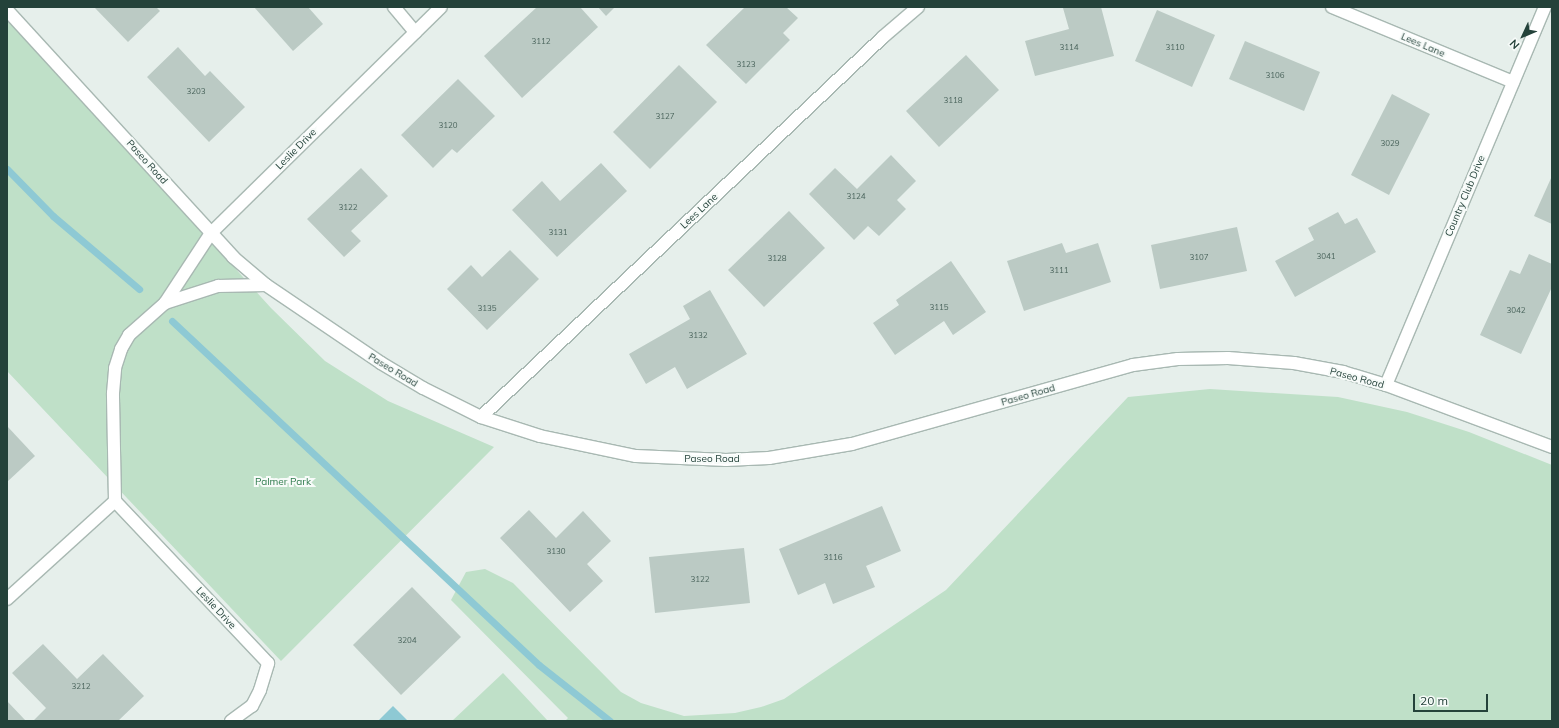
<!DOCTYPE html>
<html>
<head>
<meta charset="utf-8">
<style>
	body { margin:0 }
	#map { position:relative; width:1559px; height:728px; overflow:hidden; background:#e6efeb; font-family:Mulish,sans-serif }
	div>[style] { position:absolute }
	.green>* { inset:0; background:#bfe0c8 }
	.water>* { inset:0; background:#8ec9d4 }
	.stream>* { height:7px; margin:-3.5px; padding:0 3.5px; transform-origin:3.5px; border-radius:3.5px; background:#8ec9d4 }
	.building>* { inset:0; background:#bbcac4 }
	.roads { filter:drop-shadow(1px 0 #a8b8b2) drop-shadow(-1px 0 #a8b8b2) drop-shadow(0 1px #a8b8b2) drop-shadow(0 -1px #a8b8b2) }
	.minor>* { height:12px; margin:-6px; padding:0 6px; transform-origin:6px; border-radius:6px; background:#fff }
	span { translate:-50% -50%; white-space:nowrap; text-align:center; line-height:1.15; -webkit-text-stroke:4px #f7fbf9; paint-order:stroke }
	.number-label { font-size:8px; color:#4a645c }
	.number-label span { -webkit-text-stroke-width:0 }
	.street-label { font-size:10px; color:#24423a }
	.park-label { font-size:10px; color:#2d7a4b }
	.frame { position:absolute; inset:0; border:8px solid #24423a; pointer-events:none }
	.north { position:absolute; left:1503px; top:16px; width:40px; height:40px; -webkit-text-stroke:3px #f7fbf9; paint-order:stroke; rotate:226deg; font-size:11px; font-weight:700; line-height:16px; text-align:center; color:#24423a }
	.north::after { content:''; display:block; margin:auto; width:14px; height:18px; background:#24423a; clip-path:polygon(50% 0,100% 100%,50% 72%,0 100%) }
	.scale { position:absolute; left:1413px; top:694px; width:75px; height:18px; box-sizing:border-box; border:2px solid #24423a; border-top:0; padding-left:5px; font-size:12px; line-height:14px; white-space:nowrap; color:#24423a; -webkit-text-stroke:3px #f7fbf9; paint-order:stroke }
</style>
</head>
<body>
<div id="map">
	<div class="green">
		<div style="clip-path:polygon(7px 16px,271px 308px,325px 361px,388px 401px,494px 447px,281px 661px,7px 371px)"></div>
		<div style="clip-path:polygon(1210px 389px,1338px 397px,1407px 412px,1469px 432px,1552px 465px,1552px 721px,565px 721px,568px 718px,451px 600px,466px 572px,485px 569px,513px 583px,609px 680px,621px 692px,641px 703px,684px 716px,735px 713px,761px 707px,784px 699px,946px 590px,1128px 397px)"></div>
		<div style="clip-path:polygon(503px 673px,548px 721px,452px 721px)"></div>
	</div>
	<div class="water">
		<div style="clip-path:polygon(393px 706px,408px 721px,378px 721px)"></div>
	</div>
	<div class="stream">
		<div style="left:7px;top:169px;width:66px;rotate:45.6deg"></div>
		<div style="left:53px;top:216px;width:113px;rotate:40.3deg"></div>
		<div style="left:172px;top:321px;width:503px;rotate:43.15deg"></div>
		<div style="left:539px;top:665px;width:90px;rotate:38.3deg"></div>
	</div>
	<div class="building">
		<div style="clip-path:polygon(94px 7px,156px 7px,160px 11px,128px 42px)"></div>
		<div style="clip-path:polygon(254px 7px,308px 7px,323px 24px,293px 51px)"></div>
		<div style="clip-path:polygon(537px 7px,580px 7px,598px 27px,522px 98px,484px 56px)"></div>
		<div style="clip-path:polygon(598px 7px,615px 7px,606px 16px)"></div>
		<div style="clip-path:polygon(745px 7px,786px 7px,798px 18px,783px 33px,790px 40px,746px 84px,706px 45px)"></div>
		<div style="clip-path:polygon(1067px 7px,1101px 7px,1114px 56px,1035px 76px,1025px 41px,1069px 29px,1063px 8px)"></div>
		<div style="clip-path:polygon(1157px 10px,1215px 35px,1192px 87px,1135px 61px)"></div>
		<div style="clip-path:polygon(1245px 41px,1320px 72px,1304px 111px,1229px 79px)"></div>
		<div style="clip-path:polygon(178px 47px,205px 76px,210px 71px,245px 107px,209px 142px,147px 77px)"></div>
		<div style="clip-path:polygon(966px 55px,999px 90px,939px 147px,906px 111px)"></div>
		<div style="clip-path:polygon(679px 65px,717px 102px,650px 169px,613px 132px)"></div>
		<div style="clip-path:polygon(458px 79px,495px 116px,457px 153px,452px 149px,433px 168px,401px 135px)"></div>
		<div style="clip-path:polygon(1392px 94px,1430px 114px,1389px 195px,1351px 175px)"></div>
		<div style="clip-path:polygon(891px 155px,916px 181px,897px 200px,906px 209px,879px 236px,868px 226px,854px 240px,809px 194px,835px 168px,857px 189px)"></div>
		<div style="clip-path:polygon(601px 163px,627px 191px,557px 257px,512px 210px,542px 181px,560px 201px)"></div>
		<div style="clip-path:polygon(361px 168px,388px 196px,351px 231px,361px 241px,344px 257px,307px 219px)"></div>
		<div style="clip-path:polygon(1552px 176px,1552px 224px,1534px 216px)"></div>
		<div style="clip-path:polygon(789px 211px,825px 248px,764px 307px,728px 270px)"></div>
		<div style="clip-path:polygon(1338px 212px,1345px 224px,1357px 218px,1376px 252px,1295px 297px,1275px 261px,1314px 240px,1308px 228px)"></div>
		<div style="clip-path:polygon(1237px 227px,1247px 271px,1160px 289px,1151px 245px)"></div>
		<div style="clip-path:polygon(1062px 243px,1066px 253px,1098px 243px,1111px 282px,1024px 311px,1007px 261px)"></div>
		<div style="clip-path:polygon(510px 250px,539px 279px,487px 330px,447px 289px,471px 265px,482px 277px)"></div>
		<div style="clip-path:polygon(1529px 254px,1552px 264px,1552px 287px,1521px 354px,1480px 335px,1510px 270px,1520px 274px)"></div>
		<div style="clip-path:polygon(951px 261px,986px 312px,953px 335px,944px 321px,895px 355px,873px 323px,899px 305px,896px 300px)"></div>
		<div style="clip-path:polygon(710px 290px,747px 354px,687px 389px,675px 367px,646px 384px,629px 354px,690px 319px,683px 306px)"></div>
		<div style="clip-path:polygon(7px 426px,35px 456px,7px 482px)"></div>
		<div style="clip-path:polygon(882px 506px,901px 551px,866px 566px,875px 587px,833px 604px,825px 583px,798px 595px,779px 549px)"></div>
		<div style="clip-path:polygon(529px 510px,556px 538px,583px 511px,611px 541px,587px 564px,603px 581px,570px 612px,500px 538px)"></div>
		<div style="clip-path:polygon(744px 548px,750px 603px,655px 613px,649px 557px)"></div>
		<div style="clip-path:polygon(412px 587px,461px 637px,401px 695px,353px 645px)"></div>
		<div style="clip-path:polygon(43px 644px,77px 679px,103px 654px,144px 696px,118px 721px,33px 721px,46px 708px,12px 673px)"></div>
		<div style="clip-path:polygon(7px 701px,26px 721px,7px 721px)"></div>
	</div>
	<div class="roads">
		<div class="minor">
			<div style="left:394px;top:7px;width:33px;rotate:50deg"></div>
			<div style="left:1332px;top:7px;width:196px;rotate:22.5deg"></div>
			<div style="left:7px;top:10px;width:335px;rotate:47.5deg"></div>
			<div style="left:233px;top:257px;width:43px;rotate:40.3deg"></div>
			<div style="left:266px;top:285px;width:139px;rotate:34.1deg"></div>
			<div style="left:381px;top:363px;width:49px;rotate:30.8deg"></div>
			<div style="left:423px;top:388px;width:65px;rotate:26.6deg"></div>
			<div style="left:481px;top:417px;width:62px;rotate:17.9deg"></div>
			<div style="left:540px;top:436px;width:98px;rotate:11.8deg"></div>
			<div style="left:636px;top:456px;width:90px;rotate:2.5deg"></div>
			<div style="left:726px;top:460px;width:43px;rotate:-2.7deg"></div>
			<div style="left:769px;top:458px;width:84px;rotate:-9.6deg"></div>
			<div style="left:852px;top:444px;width:292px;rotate:-15.7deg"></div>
			<div style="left:1133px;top:365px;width:45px;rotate:-7.6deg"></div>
			<div style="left:1178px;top:359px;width:50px;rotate:-1.1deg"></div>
			<div style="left:1228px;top:358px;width:66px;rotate:4.3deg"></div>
			<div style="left:1294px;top:363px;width:50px;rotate:10.4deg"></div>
			<div style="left:1343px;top:372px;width:45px;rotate:16.8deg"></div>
			<div style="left:1386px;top:385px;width:177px;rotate:20.5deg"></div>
			<div style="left:165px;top:303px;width:56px;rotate:-17.8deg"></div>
			<div style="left:218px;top:286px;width:48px;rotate:-1.2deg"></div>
			<div style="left:1386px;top:385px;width:410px;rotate:-67.2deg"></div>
			<div style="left:481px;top:417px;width:553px;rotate:-43.39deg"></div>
			<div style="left:883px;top:37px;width:46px;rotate:-40.6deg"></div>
			<div style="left:7px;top:599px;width:146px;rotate:-42.2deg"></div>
			<div style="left:231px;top:721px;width:26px;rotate:-36deg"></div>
			<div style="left:252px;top:706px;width:18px;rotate:-63deg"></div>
			<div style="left:260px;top:690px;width:28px;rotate:-73deg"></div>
			<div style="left:268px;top:663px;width:223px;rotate:-133.4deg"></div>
			<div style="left:115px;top:501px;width:108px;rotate:-91.1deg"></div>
			<div style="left:113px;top:393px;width:25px;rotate:-85deg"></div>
			<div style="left:115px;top:368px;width:20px;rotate:-72deg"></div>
			<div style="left:121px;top:349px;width:16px;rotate:-60deg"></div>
			<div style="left:129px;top:335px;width:48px;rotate:-41.6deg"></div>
			<div style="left:165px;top:303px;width:84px;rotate:-56.7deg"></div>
			<div style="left:211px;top:233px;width:322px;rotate:-44.5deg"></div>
		</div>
	</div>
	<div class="number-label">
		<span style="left:541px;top:42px">3112</span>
		<span style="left:1069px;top:48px">3114</span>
		<span style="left:1175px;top:48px">3110</span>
		<span style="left:746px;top:65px">3123</span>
		<span style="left:1275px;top:76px">3106</span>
		<span style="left:196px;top:92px">3203</span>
		<span style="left:953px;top:101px">3118</span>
		<span style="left:665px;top:117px">3127</span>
		<span style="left:448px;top:126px">3120</span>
		<span style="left:1390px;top:144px">3029</span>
		<span style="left:856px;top:197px">3124</span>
		<span style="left:348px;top:208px">3122</span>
		<span style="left:558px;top:233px">3131</span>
		<span style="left:1326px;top:257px">3041</span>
		<span style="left:1199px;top:258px">3107</span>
		<span style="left:777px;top:259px">3128</span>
		<span style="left:1059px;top:271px">3111</span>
		<span style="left:939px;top:308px">3115</span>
		<span style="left:487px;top:309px">3135</span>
		<span style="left:1516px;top:311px">3042</span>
		<span style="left:698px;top:336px">3132</span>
		<span style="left:556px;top:552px">3130</span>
		<span style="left:833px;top:558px">3116</span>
		<span style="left:700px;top:580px">3122</span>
		<span style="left:407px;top:641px">3204</span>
		<span style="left:81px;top:687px">3212</span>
	</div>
	<div class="street-label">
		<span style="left:1423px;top:45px;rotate:23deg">Lees Lane</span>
		<span style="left:296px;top:149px;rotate:-45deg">Leslie Drive</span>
		<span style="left:147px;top:162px;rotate:48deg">Paseo Road</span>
		<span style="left:1465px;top:196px;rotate:-67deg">Country Club Drive</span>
		<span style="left:699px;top:211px;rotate:-43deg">Lees Lane</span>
		<span style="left:393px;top:370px;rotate:31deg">Paseo Road</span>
		<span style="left:1357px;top:378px;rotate:15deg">Paseo Road</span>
		<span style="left:1028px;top:395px;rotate:-16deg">Paseo Road</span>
		<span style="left:712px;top:459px">Paseo Road</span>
		<span style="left:216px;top:608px;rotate:47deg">Leslie Drive</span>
	</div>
	<div class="park-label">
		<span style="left:283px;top:482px">Palmer Park</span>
	</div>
	<div class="frame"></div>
	<div class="north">N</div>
	<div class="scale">20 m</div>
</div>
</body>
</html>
